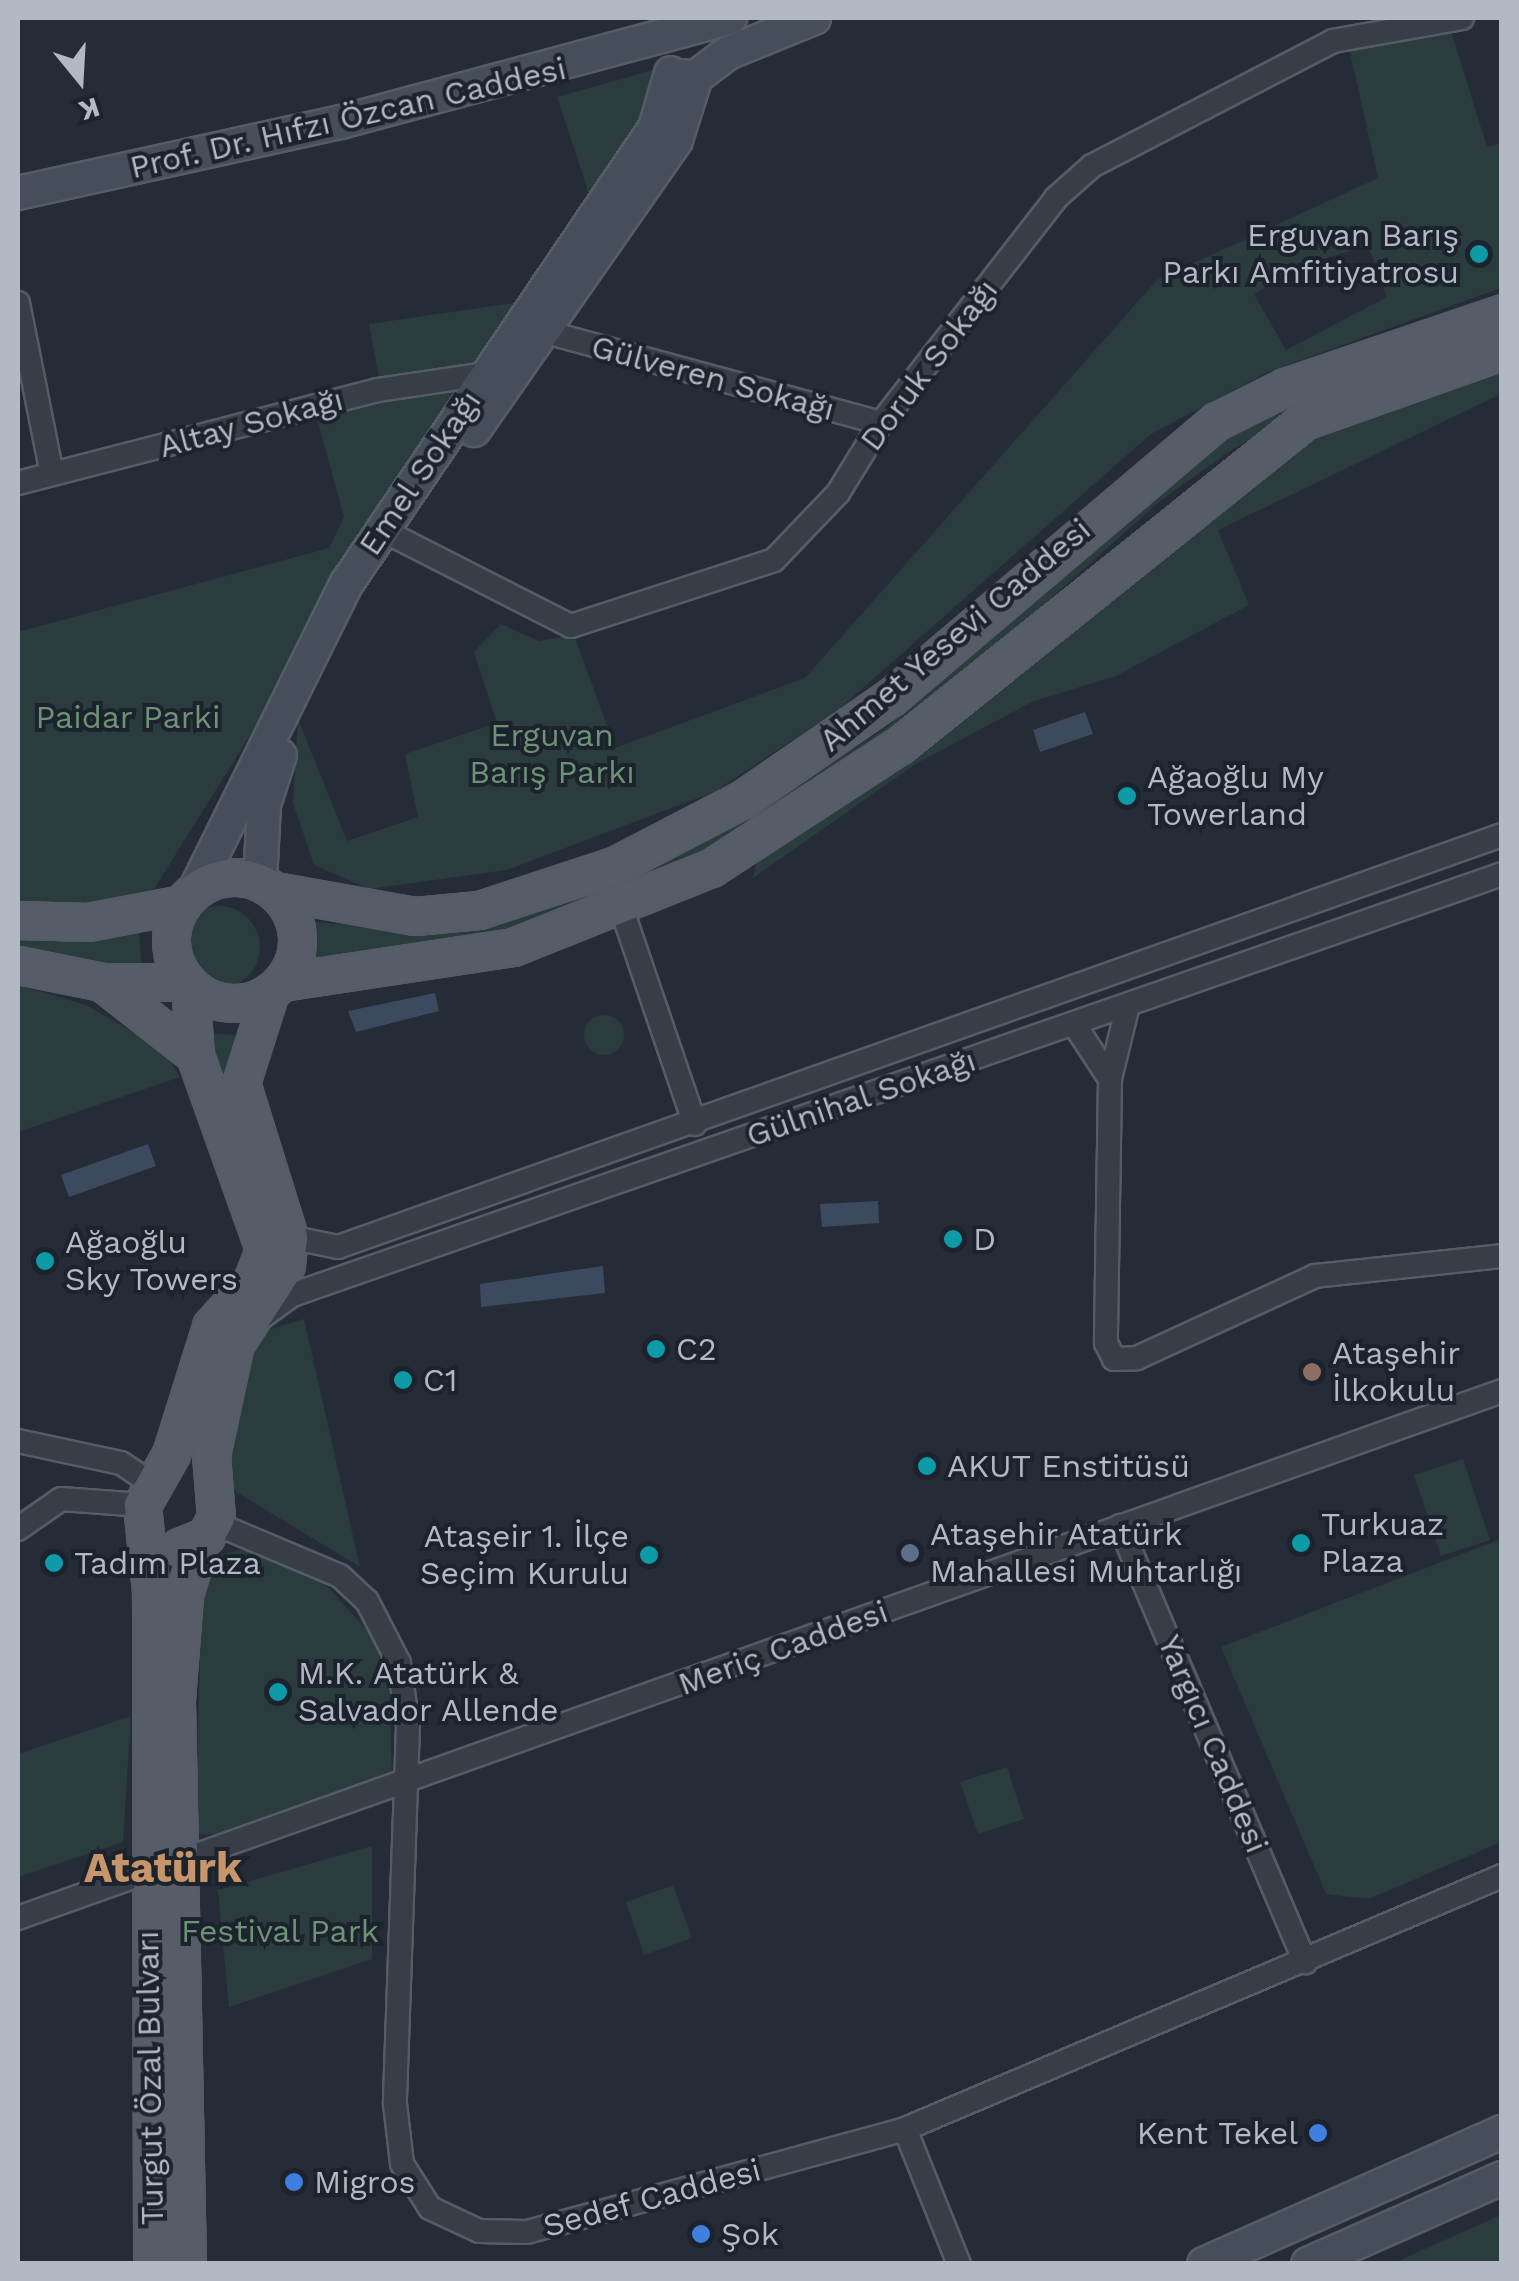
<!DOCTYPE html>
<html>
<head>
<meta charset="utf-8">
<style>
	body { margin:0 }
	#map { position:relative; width:1519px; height:2281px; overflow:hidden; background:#252c37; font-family:"Work Sans",sans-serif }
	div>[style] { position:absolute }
	.green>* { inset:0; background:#2a3c3d }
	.round { border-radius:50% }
	.water>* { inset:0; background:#3c4a5f }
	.roads { filter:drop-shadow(2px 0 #565c66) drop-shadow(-2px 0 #565c66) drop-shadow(0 2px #565c66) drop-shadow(0 -2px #565c66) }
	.street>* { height:22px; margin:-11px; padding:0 11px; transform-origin:11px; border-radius:11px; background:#383e48 }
	.secondary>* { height:32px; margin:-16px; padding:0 16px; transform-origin:16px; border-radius:16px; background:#464e5b }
	.primary>* { height:35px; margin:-17.5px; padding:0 17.5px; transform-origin:17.5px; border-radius:17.5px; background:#565d68 }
	.primary>.ring { margin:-17.5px; padding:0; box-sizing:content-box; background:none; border:35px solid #565d68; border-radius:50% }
	.dots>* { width:28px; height:28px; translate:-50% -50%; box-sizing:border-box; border:5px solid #1d232d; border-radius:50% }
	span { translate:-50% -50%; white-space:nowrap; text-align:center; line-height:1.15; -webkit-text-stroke:8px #1d232d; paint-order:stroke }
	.street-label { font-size:32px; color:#b3b9c4 }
	.poi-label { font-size:32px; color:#b3b9c4 }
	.right { translate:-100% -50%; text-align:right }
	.left { translate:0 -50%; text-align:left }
	.park-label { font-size:32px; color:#6d9276 }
	.district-label { font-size:42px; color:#c6956b; font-weight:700 }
	.frame { position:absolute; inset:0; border:20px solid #b3b9c4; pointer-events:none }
	.north { position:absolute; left:30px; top:30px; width:100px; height:100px; -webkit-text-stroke:8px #1d232d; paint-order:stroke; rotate:162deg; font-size:28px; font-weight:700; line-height:40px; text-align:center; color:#b3b9c4 }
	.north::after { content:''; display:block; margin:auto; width:35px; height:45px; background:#b3b9c4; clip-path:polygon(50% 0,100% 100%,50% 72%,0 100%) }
</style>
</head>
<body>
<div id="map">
	<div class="green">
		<div style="clip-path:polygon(evenodd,1450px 28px,1487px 147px,1501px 143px,1501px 288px,1268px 372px,1151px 434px,839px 709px,714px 792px,507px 870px,369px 889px,314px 865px,293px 803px,298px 719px,347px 841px,418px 817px,405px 754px,497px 723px,474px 652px,501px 624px,539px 641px,574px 635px,615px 748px,805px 678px,1157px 280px,1378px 178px,1349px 48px,1450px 28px,1368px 246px,1387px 297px,1286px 350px,1254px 294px,1306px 264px,1368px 246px)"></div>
		<div style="clip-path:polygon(660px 68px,669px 94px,590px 197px,557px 97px)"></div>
		<div style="clip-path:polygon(521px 302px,154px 889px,84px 917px,18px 919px,18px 632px,329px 548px,344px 517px,312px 400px,380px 383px,369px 324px)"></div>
		<div style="clip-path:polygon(1501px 326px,1501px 341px,1301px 409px,1230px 451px,1159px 502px,900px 733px,715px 849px,470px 945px,307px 975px,304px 921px,444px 932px,524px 913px,780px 797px,886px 728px,1213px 440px,1292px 400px)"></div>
		<div style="clip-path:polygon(1501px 367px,1501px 394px,1218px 530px,1249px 605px,1116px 676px,1034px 701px,917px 763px,753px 878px,757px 861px,918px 749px,1313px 435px)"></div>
		<div class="round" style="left:178px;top:906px;width:82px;height:82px"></div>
		<div style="clip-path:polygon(139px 928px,142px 979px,18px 961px,18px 932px)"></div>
		<div style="clip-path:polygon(18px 985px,86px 1005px,163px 1049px,180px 1077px,18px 1132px)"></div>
		<div class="round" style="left:584px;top:1015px;width:40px;height:40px"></div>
		<div style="clip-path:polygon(196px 1033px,243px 1035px,230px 1085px,278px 1240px,266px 1284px,221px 1339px,193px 1460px,186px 1457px,215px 1338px,268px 1270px,272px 1248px)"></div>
		<div style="clip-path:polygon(304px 1319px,360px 1567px,228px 1487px,221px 1453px,255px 1334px)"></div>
		<div style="clip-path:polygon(1463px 1459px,1490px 1540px,1441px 1556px,1414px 1475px)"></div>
		<div style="clip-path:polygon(1501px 1539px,1501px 1842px,1369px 1899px,1326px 1894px,1221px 1647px)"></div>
		<div style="clip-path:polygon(239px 1550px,267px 1553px,326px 1585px,372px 1636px,389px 1670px,392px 1779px,232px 1833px,195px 1835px,202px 1586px,207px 1558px)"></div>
		<div style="clip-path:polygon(131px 1716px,123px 1842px,18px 1877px,18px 1754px)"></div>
		<div style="clip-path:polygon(1007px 1767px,1024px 1819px,978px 1834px,960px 1782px)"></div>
		<div style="clip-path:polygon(372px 1846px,372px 1959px,229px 2007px,218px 1890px)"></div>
		<div style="clip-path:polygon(673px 1885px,692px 1938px,644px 1955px,626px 1902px)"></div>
		<div style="clip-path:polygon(1501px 2215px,1501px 2263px,1398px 2263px,1398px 2261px)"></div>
	</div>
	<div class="water">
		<div style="clip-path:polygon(1085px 712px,1093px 734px,1040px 752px,1033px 730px)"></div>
		<div style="clip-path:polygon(435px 993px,439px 1011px,356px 1032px,348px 1011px)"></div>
		<div style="clip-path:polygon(148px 1144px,156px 1166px,69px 1197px,61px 1175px)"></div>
		<div style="clip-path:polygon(878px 1201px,879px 1223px,822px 1227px,820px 1204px)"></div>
		<div style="clip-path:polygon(603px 1266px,605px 1293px,481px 1307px,480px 1284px)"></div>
	</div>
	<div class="roads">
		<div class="street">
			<div style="left:18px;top:303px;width:174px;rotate:78.8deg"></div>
			<div style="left:546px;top:332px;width:347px;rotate:15.2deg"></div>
			<div style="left:18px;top:483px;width:372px;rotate:-14.5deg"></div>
			<div style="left:378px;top:390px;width:109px;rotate:-8.4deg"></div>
			<div style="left:396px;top:537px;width:196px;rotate:27deg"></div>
			<div style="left:571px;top:626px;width:213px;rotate:-18deg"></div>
			<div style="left:774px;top:560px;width:93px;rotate:-46.3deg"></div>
			<div style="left:838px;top:493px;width:82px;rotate:-58.4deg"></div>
			<div style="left:881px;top:423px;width:285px;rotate:-52.1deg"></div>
			<div style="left:1056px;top:198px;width:48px;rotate:-41.6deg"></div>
			<div style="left:1092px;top:166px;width:271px;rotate:-27.4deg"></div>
			<div style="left:1333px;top:41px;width:131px;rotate:-10.1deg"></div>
			<div style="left:622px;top:910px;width:226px;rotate:71.2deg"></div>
			<div style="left:1128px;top:1005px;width:76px;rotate:103.7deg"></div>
			<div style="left:1110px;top:1079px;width:264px;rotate:90.9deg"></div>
			<div style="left:1106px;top:1343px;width:18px;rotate:63deg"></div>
			<div style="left:1114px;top:1359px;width:23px;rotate:-2deg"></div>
			<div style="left:1137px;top:1358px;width:196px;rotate:-24.7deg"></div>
			<div style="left:1315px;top:1276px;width:188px;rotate:-6.1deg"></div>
			<div style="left:1074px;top:1024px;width:66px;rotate:56.8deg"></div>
			<div style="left:289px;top:1237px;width:50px;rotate:11.5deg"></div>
			<div style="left:338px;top:1247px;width:1235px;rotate:-19.49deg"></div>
			<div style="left:258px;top:1320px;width:42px;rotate:-36.3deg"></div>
			<div style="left:292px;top:1295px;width:1281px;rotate:-19.18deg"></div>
			<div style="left:18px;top:1441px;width:105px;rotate:12.1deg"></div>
			<div style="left:121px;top:1463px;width:37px;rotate:34deg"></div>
			<div style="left:214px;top:1523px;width:137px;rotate:22.8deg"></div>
			<div style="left:340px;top:1576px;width:37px;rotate:43deg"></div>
			<div style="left:367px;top:1601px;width:70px;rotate:62.7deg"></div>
			<div style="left:399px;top:1663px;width:64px;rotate:81.9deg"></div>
			<div style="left:408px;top:1726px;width:378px;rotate:92deg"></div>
			<div style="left:395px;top:2104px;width:60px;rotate:83.3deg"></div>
			<div style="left:402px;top:2164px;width:52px;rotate:57.5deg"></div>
			<div style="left:430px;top:2208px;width:54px;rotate:25.1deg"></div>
			<div style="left:479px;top:2231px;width:48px;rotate:1.2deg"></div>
			<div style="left:527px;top:2232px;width:392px;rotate:-15.2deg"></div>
			<div style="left:905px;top:2129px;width:648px;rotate:-22.97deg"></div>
			<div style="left:1120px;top:1526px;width:474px;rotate:67deg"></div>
			<div style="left:18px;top:1529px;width:52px;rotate:-34.9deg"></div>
			<div style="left:61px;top:1499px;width:81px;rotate:4.2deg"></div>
			<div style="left:177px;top:1862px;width:1406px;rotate:-19.57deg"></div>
			<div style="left:18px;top:1918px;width:137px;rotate:-19.6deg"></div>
			<div style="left:905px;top:2129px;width:145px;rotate:68.2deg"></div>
		</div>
		<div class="secondary">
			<div style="left:675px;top:76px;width:21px;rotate:3deg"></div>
			<div style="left:696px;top:77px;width:40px;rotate:-37deg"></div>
			<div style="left:728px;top:53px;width:93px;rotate:-22.1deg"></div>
			<div style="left:18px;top:193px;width:331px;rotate:-12.4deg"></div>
			<div style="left:341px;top:122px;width:403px;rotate:-15deg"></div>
			<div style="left:474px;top:430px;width:353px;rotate:-55.1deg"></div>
			<div style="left:676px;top:140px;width:66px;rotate:-72.4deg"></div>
			<div style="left:260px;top:882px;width:77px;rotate:-87deg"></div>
			<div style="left:264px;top:805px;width:52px;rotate:-72.3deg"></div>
			<div style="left:194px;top:892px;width:345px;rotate:-63.7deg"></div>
			<div style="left:347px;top:583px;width:549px;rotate:-55.91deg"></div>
			<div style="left:655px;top:128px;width:57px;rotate:-73.8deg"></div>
			<div style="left:1204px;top:2264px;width:326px;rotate:-23.9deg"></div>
			<div style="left:1308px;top:2264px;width:212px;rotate:-23.9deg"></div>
		</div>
		<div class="primary">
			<div class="ring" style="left:171px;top:877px;width:91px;height:91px"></div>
			<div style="left:275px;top:891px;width:142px;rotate:10.1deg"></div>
			<div style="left:415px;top:916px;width:64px;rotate:-5.4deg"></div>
			<div style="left:479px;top:910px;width:144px;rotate:-18.2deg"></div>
			<div style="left:616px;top:865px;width:143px;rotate:-27.5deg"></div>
			<div style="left:743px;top:799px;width:180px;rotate:-34.6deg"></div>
			<div style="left:891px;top:697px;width:427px;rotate:-40.3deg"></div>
			<div style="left:1217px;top:421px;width:76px;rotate:-26.6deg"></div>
			<div style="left:1285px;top:387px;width:229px;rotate:-18.8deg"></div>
			<div style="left:18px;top:920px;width:70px;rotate:1.6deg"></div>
			<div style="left:88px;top:922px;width:96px;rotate:-10.8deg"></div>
			<div style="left:18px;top:965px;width:86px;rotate:11.4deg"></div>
			<div style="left:102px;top:982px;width:85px"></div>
			<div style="left:102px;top:982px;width:118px;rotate:38.1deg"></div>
			<div style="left:282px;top:982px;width:234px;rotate:-8.6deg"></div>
			<div style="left:513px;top:947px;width:213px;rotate:-21.8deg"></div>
			<div style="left:711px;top:868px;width:225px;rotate:-33.1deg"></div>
			<div style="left:900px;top:745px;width:518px;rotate:-38.73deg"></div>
			<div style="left:1304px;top:421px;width:210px;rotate:-19.5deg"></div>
			<div style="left:179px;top:1547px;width:29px;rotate:-22deg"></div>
			<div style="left:206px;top:1536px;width:21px;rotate:-62deg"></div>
			<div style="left:216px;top:1517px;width:62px;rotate:-94.6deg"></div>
			<div style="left:211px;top:1455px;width:114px;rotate:-77.8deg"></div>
			<div style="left:235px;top:1344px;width:94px;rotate:-57.2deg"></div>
			<div style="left:286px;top:1265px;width:28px;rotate:-84deg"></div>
			<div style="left:289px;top:1237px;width:161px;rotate:-107.3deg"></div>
			<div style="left:241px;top:1083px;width:96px;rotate:-72.3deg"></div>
			<div style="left:152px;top:2264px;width:673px;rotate:-90.09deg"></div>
			<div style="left:151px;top:1591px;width:86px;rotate:-96deg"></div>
			<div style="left:142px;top:1505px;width:59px;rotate:-60.4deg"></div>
			<div style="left:171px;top:1454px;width:134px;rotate:-72.6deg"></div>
			<div style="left:211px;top:1326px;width:61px;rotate:-47.7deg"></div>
			<div style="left:252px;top:1281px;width:34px;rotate:-69deg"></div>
			<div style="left:264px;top:1249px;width:206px;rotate:-109.6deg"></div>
			<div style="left:195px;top:1055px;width:69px;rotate:-94.1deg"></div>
			<div style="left:187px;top:2264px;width:564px;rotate:-91.12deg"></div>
			<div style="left:176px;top:1700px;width:105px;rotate:-85.6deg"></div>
			<div style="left:184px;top:1595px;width:56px;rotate:-73.5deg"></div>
		</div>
	</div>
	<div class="dots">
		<div style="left:1479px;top:254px;background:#0f9aa8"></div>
		<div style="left:1127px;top:796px;background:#0f9aa8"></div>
		<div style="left:953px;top:1239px;background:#0f9aa8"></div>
		<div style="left:45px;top:1261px;background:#0f9aa8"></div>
		<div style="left:656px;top:1349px;background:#0f9aa8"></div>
		<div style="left:1312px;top:1372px;background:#8d6e63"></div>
		<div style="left:403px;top:1380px;background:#0f9aa8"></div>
		<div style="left:927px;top:1466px;background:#0f9aa8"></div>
		<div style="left:1301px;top:1543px;background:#0f9aa8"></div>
		<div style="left:910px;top:1553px;background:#5c6f8a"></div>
		<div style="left:649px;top:1555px;background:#0f9aa8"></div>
		<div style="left:54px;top:1563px;background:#0f9aa8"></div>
		<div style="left:278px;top:1692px;background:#0f9aa8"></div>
		<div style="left:1318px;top:2133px;background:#3f7fe0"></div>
		<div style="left:294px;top:2182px;background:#3f7fe0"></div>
		<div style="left:701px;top:2234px;background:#3f7fe0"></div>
	</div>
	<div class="street-label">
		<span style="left:348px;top:118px;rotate:-13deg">Prof. Dr. Hıfzı Özcan Caddesi</span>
		<span style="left:929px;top:365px;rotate:-53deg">Doruk Sokağı</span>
		<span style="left:713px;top:378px;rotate:15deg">Gülveren Sokağı</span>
		<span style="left:251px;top:423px;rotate:-15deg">Altay Sokağı</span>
		<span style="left:420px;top:473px;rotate:-56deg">Emel Sokağı</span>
		<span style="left:955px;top:635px;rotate:-40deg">Ahmet Yesevi Caddesi</span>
		<span style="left:861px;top:1098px;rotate:-19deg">Gülnihal Sokağı</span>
		<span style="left:783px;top:1648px;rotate:-20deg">Meriç Caddesi</span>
		<span style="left:1213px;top:1744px;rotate:67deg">Yargıcı Caddesi</span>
		<span style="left:150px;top:2078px;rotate:-91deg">Turgut Özal Bulvarı</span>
		<span style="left:652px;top:2198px;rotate:-15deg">Sedef Caddesi</span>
	</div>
	<div class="poi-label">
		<span class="right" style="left:1459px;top:254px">Erguvan Barış<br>Parkı Amfitiyatrosu</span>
		<span class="left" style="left:1147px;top:796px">Ağaoğlu My<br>Towerland</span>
		<span class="left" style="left:973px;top:1239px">D</span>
		<span class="left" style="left:65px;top:1261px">Ağaoğlu<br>Sky Towers</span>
		<span class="left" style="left:676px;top:1349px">C2</span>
		<span class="left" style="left:1332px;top:1372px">Ataşehir<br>İlkokulu</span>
		<span class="left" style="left:423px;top:1380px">C1</span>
		<span class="left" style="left:947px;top:1466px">AKUT Enstitüsü</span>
		<span class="left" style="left:1321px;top:1543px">Turkuaz<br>Plaza</span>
		<span class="left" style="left:930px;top:1553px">Ataşehir Atatürk<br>Mahallesi Muhtarlığı</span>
		<span class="right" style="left:629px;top:1555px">Ataşeir 1. İlçe<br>Seçim Kurulu</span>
		<span class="left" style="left:74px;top:1563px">Tadım Plaza</span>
		<span class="left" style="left:298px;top:1692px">M.K. Atatürk &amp;<br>Salvador Allende</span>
		<span class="right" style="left:1298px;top:2133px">Kent Tekel</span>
		<span class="left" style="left:314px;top:2182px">Migros</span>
		<span class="left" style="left:721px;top:2234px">Şok</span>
	</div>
	<div class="park-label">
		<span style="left:128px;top:717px">Paidar Parki</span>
		<span style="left:552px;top:754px">Erguvan<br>Barış Parkı</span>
		<span style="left:280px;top:1931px">Festival Park</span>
	</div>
	<div class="district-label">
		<span style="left:163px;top:1868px">Atatürk</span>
	</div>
	<div class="frame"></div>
	<div class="north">K</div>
</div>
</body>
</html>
